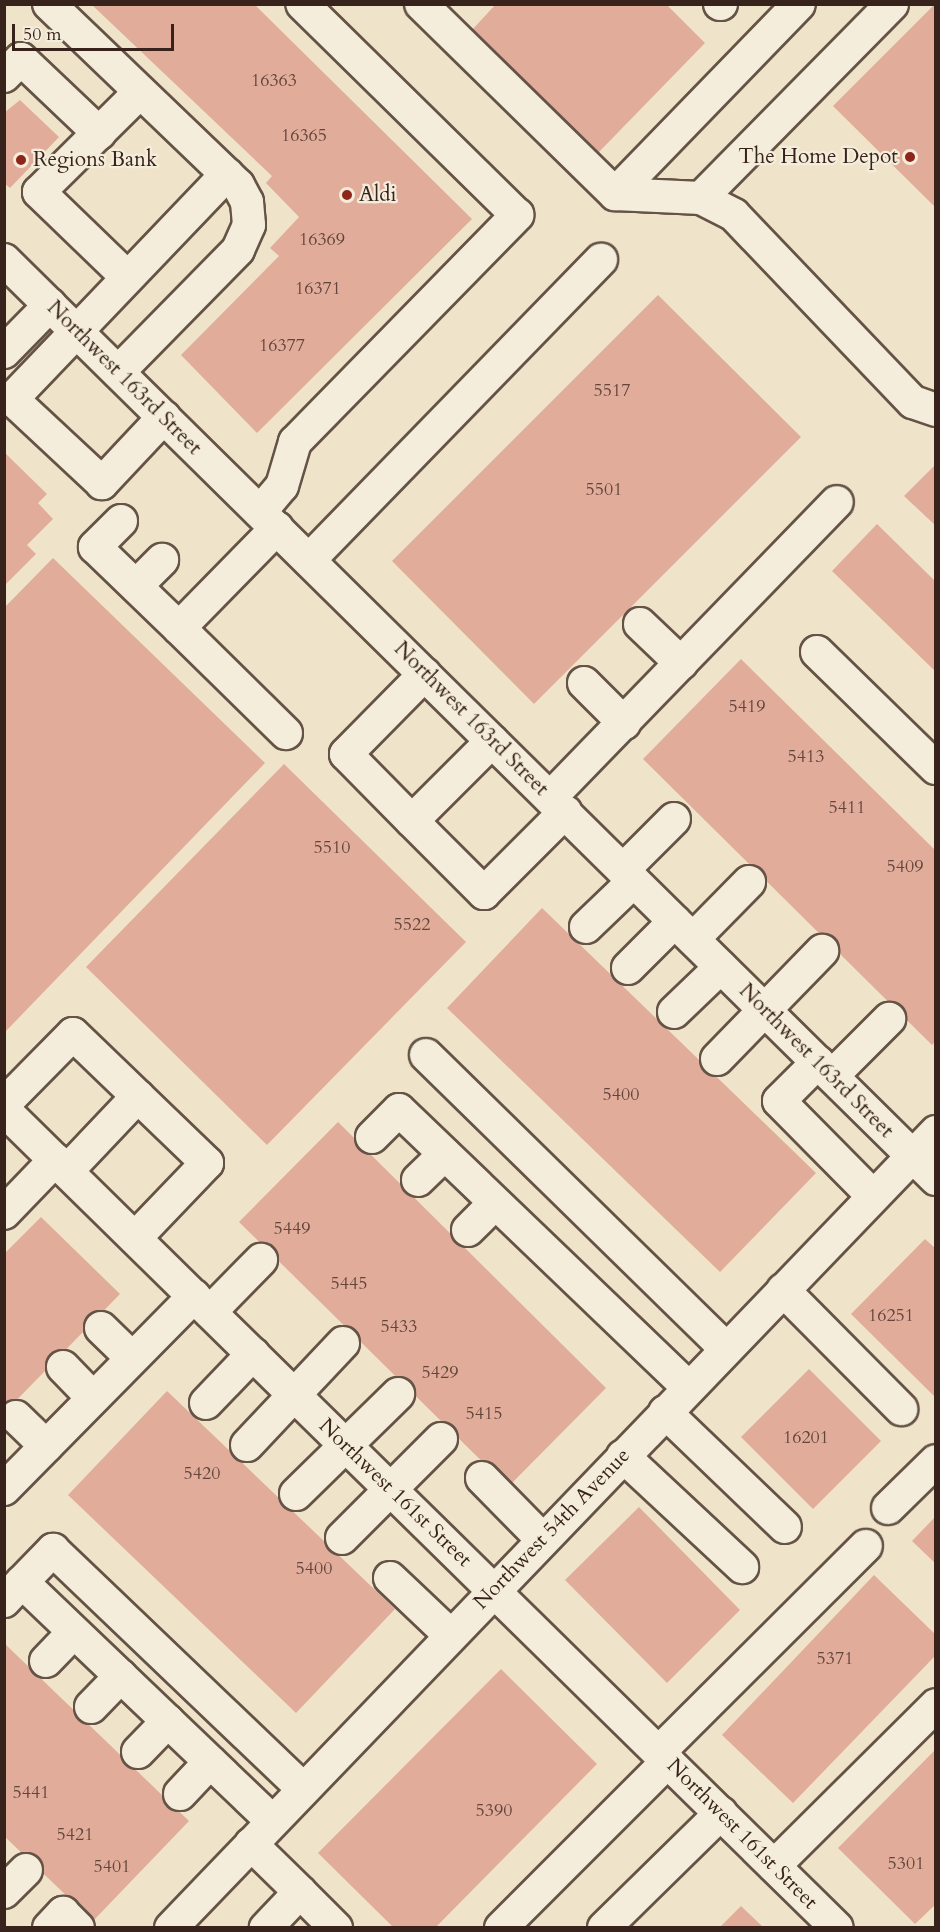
<!DOCTYPE html>
<html>
<head>
<meta charset="utf-8">
<style>
	body { margin:0 }
	#map { position:relative; width:940px; height:1932px; overflow:hidden; background:#efe4c9; font-family:Cardo,serif }
	div>[style] { position:absolute }
	.building>* { inset:0; background:#e1ac9a }
	.roads { filter:drop-shadow(2px 0 #655346) drop-shadow(-2px 0 #655346) drop-shadow(0 2px #655346) drop-shadow(0 -2px #655346) }
	.minor>* { height:32px; margin:-16px; padding:0 16px; transform-origin:16px; border-radius:16px; background:#f5eddc }
	.dots>* { width:16px; height:16px; translate:-50% -50%; box-sizing:border-box; border:3px solid #f5eddc; border-radius:50% }
	span { translate:-50% -50%; white-space:nowrap; text-align:center; line-height:1.15; -webkit-text-stroke:4.5px #f5eddc; paint-order:stroke }
	.number-label { font-size:18px; color:#62453b }
	.number-label span { -webkit-text-stroke-width:0 }
	.poi-label { font-size:21px; color:#37231b }
	.right { translate:-100% -50%; text-align:right }
	.left { translate:0 -50%; text-align:left }
	.street-label { font-size:21px; color:#37231b }
	.frame { position:absolute; inset:0; border:6px solid #37231b; pointer-events:none }
	.scale { position:absolute; left:12px; top:24px; width:162px; height:27px; box-sizing:border-box; border:3px solid #37231b; border-top:0; padding-left:8px; font-size:18px; line-height:21px; white-space:nowrap; color:#37231b; -webkit-text-stroke:4px #f5eddc; paint-order:stroke }
</style>
</head>
<body>
<div id="map">
	<div class="building">
		<div style="clip-path:polygon(91px 4px,254px 4px,472px 219px,257px 433px,181px 355px,279px 256px,270px 248px,299px 217px,266px 183px,272px 176px)"></div>
		<div style="clip-path:polygon(496px 4px,666px 4px,705px 43px,597px 154px,471px 31px)"></div>
		<div style="clip-path:polygon(935px 4px,936px 4px,936px 208px,833px 106px)"></div>
		<div style="clip-path:polygon(20px 100px,59px 137px,10px 188px,4px 183px,4px 113px)"></div>
		<div style="clip-path:polygon(658px 295px,801px 437px,534px 704px,392px 561px)"></div>
		<div style="clip-path:polygon(4px 452px,47px 494px,38px 503px,53px 519px,27px 545px,36px 554px,4px 586px)"></div>
		<div style="clip-path:polygon(936px 464px,936px 526px,904px 496px)"></div>
		<div style="clip-path:polygon(877px 524px,936px 582px,936px 672px,832px 571px)"></div>
		<div style="clip-path:polygon(53px 558px,265px 763px,6px 1031px,4px 608px)"></div>
		<div style="clip-path:polygon(741px 659px,936px 851px,936px 1041px,932px 1045px,643px 759px)"></div>
		<div style="clip-path:polygon(284px 764px,466px 942px,267px 1145px,86px 967px)"></div>
		<div style="clip-path:polygon(542px 908px,816px 1173px,720px 1272px,447px 1008px)"></div>
		<div style="clip-path:polygon(338px 1122px,606px 1388px,508px 1487px,239px 1222px)"></div>
		<div style="clip-path:polygon(41px 1217px,120px 1294px,4px 1413px,4px 1254px)"></div>
		<div style="clip-path:polygon(925px 1239px,936px 1249px,936px 1398px,851px 1314px)"></div>
		<div style="clip-path:polygon(809px 1369px,881px 1441px,813px 1509px,741px 1437px)"></div>
		<div style="clip-path:polygon(167px 1391px,395px 1609px,296px 1713px,68px 1495px)"></div>
		<div style="clip-path:polygon(639px 1507px,740px 1610px,667px 1683px,565px 1580px)"></div>
		<div style="clip-path:polygon(936px 1516px,936px 1564px,912px 1541px)"></div>
		<div style="clip-path:polygon(874px 1575px,936px 1635px,936px 1655px,793px 1803px,722px 1735px)"></div>
		<div style="clip-path:polygon(4px 1643px,189px 1821px,93px 1921px,4px 1836px)"></div>
		<div style="clip-path:polygon(501px 1669px,597px 1764px,435px 1928px,394px 1928px,318px 1853px)"></div>
		<div style="clip-path:polygon(936px 1749px,936px 1904px,915px 1924px,838px 1848px)"></div>
		<div style="clip-path:polygon(741px 1906px,764px 1928px,719px 1928px)"></div>
	</div>
	<div class="roads">
		<div class="minor">
			<div style="left:49px;top:4px;width:262px;rotate:43.8deg"></div>
			<div style="left:238px;top:185px;width:19px;rotate:62deg"></div>
			<div style="left:247px;top:202px;width:23px;rotate:85deg"></div>
			<div style="left:249px;top:225px;width:27px;rotate:114deg"></div>
			<div style="left:238px;top:250px;width:171px;rotate:134.5deg"></div>
			<div style="left:421px;top:4px;width:272px;rotate:44.4deg"></div>
			<div style="left:615px;top:194px;width:86px;rotate:2.7deg"></div>
			<div style="left:701px;top:198px;width:37px;rotate:27deg"></div>
			<div style="left:734px;top:215px;width:259px;rotate:46.3deg"></div>
			<div style="left:913px;top:402px;width:24px;rotate:19deg"></div>
			<div style="left:720px;top:4px;width:1px"></div>
			<div style="left:4px;top:76px;width:24px;rotate:-45deg"></div>
			<div style="left:21px;top:59px;width:108px;rotate:43.5deg"></div>
			<div style="left:615px;top:194px;width:264px;rotate:-45.9deg"></div>
			<div style="left:701px;top:198px;width:272px;rotate:-45.4deg"></div>
			<div style="left:4px;top:260px;width:1309px;rotate:44.6deg"></div>
			<div style="left:126px;top:276px;width:121px;rotate:-136deg"></div>
			<div style="left:39px;top:192px;width:142px;rotate:-44.7deg"></div>
			<div style="left:4px;top:352px;width:66px;rotate:-45.6deg"></div>
			<div style="left:164px;top:417px;width:91px;rotate:133.2deg"></div>
			<div style="left:102px;top:483px;width:123px;rotate:-137deg"></div>
			<div style="left:12px;top:399px;width:311px;rotate:-46.3deg"></div>
			<div style="left:260px;top:512px;width:34px;rotate:-50deg"></div>
			<div style="left:282px;top:486px;width:46px;rotate:-73.5deg"></div>
			<div style="left:295px;top:442px;width:318px;rotate:-45.6deg"></div>
			<div style="left:517px;top:215px;width:301px;rotate:-135.5deg"></div>
			<div style="left:121px;top:521px;width:37px;rotate:135deg"></div>
			<div style="left:95px;top:547px;width:117px;rotate:44deg"></div>
			<div style="left:179px;top:628px;width:140px;rotate:-45.6deg"></div>
			<div style="left:309px;top:560px;width:419px;rotate:-45.8deg"></div>
			<div style="left:136px;top:586px;width:37px;rotate:-45deg"></div>
			<div style="left:640px;top:624px;width:57px;rotate:43.6deg"></div>
			<div style="left:179px;top:628px;width:150px;rotate:44.5deg"></div>
			<div style="left:817px;top:652px;width:166px;rotate:44.3deg"></div>
			<div style="left:584px;top:683px;width:57px;rotate:45deg"></div>
			<div style="left:492px;top:741px;width:113px;rotate:135deg"></div>
			<div style="left:412px;top:821px;width:102px;rotate:45deg"></div>
			<div style="left:484px;top:893px;width:115px;rotate:-45deg"></div>
			<div style="left:550px;top:798px;width:412px;rotate:-45.9deg"></div>
			<div style="left:412px;top:821px;width:94px;rotate:-134.6deg"></div>
			<div style="left:346px;top:754px;width:112px;rotate:-45.4deg"></div>
			<div style="left:623px;top:870px;width:72px;rotate:-45deg"></div>
			<div style="left:586px;top:927px;width:66px;rotate:-43.8deg"></div>
			<div style="left:693px;top:939px;width:80px;rotate:-45.5deg"></div>
			<div style="left:628px;top:968px;width:66px;rotate:-45deg"></div>
			<div style="left:674px;top:1012px;width:65px;rotate:-43.8deg"></div>
			<div style="left:426px;top:1055px;width:420px;rotate:44.4deg"></div>
			<div style="left:717px;top:1059px;width:151px;rotate:-45.8deg"></div>
			<div style="left:818px;top:1062px;width:55px;rotate:135deg"></div>
			<div style="left:779px;top:1101px;width:134px;rotate:45.3deg"></div>
			<div style="left:832px;top:1076px;width:81px;rotate:-45deg"></div>
			<div style="left:4px;top:1104px;width:98px;rotate:-45.4deg"></div>
			<div style="left:73px;top:1034px;width:186px;rotate:43.9deg"></div>
			<div style="left:207px;top:1163px;width:104px;rotate:133.8deg"></div>
			<div style="left:4px;top:1110px;width:1167px;rotate:44.48deg"></div>
			<div style="left:372px;top:1137px;width:38px;rotate:-45deg"></div>
			<div style="left:399px;top:1110px;width:402px;rotate:43.8deg"></div>
			<div style="left:67px;top:1171px;width:103px;rotate:-46.6deg"></div>
			<div style="left:418px;top:1180px;width:37px;rotate:-44deg"></div>
			<div style="left:4px;top:1213px;width:74px;rotate:-46.1deg"></div>
			<div style="left:468px;top:1230px;width:38px;rotate:-45deg"></div>
			<div style="left:783px;top:1290px;width:168px;rotate:45.2deg"></div>
			<div style="left:210px;top:1312px;width:73px;rotate:-45.6deg"></div>
			<div style="left:101px;top:1328px;width:43px;rotate:44.1deg"></div>
			<div style="left:63px;top:1367px;width:43px;rotate:45.9deg"></div>
			<div style="left:206px;top:1403px;width:68px;rotate:-46.2deg"></div>
			<div style="left:665px;top:1412px;width:166px;rotate:43.8deg"></div>
			<div style="left:16px;top:1417px;width:42px;rotate:44deg"></div>
			<div style="left:247px;top:1445px;width:140px;rotate:-46.7deg"></div>
			<div style="left:623px;top:1456px;width:163px;rotate:43deg"></div>
			<div style="left:482px;top:1478px;width:86px;rotate:45.5deg"></div>
			<div style="left:4px;top:1489px;width:271px;rotate:-45.4deg"></div>
			<div style="left:296px;top:1494px;width:143px;rotate:-44.4deg"></div>
			<div style="left:888px;top:1508px;width:67px;rotate:-44.4deg"></div>
			<div style="left:342px;top:1538px;width:140px;rotate:-45deg"></div>
			<div style="left:390px;top:1578px;width:83px;rotate:43.5deg"></div>
			<div style="left:22px;top:1582px;width:45px;rotate:-45.9deg"></div>
			<div style="left:53px;top:1550px;width:346px;rotate:43.7deg"></div>
			<div style="left:4px;top:1601px;width:26px;rotate:-47deg"></div>
			<div style="left:22px;top:1582px;width:346px;rotate:43.7deg"></div>
			<div style="left:46px;top:1661px;width:40px;rotate:-46deg"></div>
			<div style="left:91px;top:1707px;width:43px;rotate:-45.9deg"></div>
			<div style="left:138px;top:1752px;width:43px;rotate:-45.9deg"></div>
			<div style="left:659px;top:1752px;width:292px;rotate:-44.9deg"></div>
			<div style="left:180px;top:1794px;width:44px;rotate:-46.8deg"></div>
			<div style="left:251px;top:1844px;width:69px;rotate:44.4deg"></div>
			<div style="left:300px;top:1892px;width:50px;rotate:133.4deg"></div>
			<div style="left:774px;top:1866px;width:228px;rotate:-44.8deg"></div>
			<div style="left:4px;top:1892px;width:31px;rotate:-45deg"></div>
			<div style="left:300px;top:1892px;width:51px;rotate:45deg"></div>
			<div style="left:49px;top:1928px;width:21px;rotate:-47deg"></div>
			<div style="left:63px;top:1913px;width:21px;rotate:45deg"></div>
			<div style="left:171px;top:1928px;width:1104px;rotate:-46.14deg"></div>
			<div style="left:501px;top:1928px;width:236px;rotate:-45deg"></div>
			<div style="left:604px;top:1928px;width:164px;rotate:-44.5deg"></div>
		</div>
	</div>
	<div class="dots">
		<div style="left:910px;top:157px;background:#8f2418"></div>
		<div style="left:21px;top:160px;background:#8f2418"></div>
		<div style="left:347px;top:195px;background:#8f2418"></div>
	</div>
	<div class="number-label">
		<span style="left:274px;top:81px">16363</span>
		<span style="left:304px;top:136px">16365</span>
		<span style="left:322px;top:240px">16369</span>
		<span style="left:318px;top:289px">16371</span>
		<span style="left:282px;top:346px">16377</span>
		<span style="left:612px;top:391px">5517</span>
		<span style="left:604px;top:490px">5501</span>
		<span style="left:747px;top:707px">5419</span>
		<span style="left:806px;top:757px">5413</span>
		<span style="left:847px;top:808px">5411</span>
		<span style="left:332px;top:848px">5510</span>
		<span style="left:905px;top:867px">5409</span>
		<span style="left:412px;top:925px">5522</span>
		<span style="left:621px;top:1095px">5400</span>
		<span style="left:292px;top:1229px">5449</span>
		<span style="left:349px;top:1284px">5445</span>
		<span style="left:891px;top:1316px">16251</span>
		<span style="left:399px;top:1327px">5433</span>
		<span style="left:440px;top:1373px">5429</span>
		<span style="left:484px;top:1414px">5415</span>
		<span style="left:806px;top:1438px">16201</span>
		<span style="left:202px;top:1474px">5420</span>
		<span style="left:314px;top:1569px">5400</span>
		<span style="left:835px;top:1659px">5371</span>
		<span style="left:31px;top:1793px">5441</span>
		<span style="left:494px;top:1811px">5390</span>
		<span style="left:75px;top:1835px">5421</span>
		<span style="left:906px;top:1864px">5301</span>
		<span style="left:112px;top:1867px">5401</span>
	</div>
	<div class="poi-label">
		<span class="right" style="left:898px;top:157px">The Home Depot</span>
		<span class="left" style="left:33px;top:160px">Regions Bank</span>
		<span class="left" style="left:359px;top:195px">Aldi</span>
	</div>
	<div class="street-label">
		<span style="left:124px;top:378px;rotate:45deg">Northwest 163rd Street</span>
		<span style="left:471px;top:719px;rotate:45deg">Northwest 163rd Street</span>
		<span style="left:816px;top:1061px;rotate:45deg">Northwest 163rd Street</span>
		<span style="left:395px;top:1493px;rotate:44deg">Northwest 161st Street</span>
		<span style="left:552px;top:1529px;rotate:-46deg">Northwest 54th Avenue</span>
		<span style="left:742px;top:1834px;rotate:45deg">Northwest 161st Street</span>
	</div>
	<div class="frame"></div>
	<div class="scale">50 m</div>
</div>
</body>
</html>
